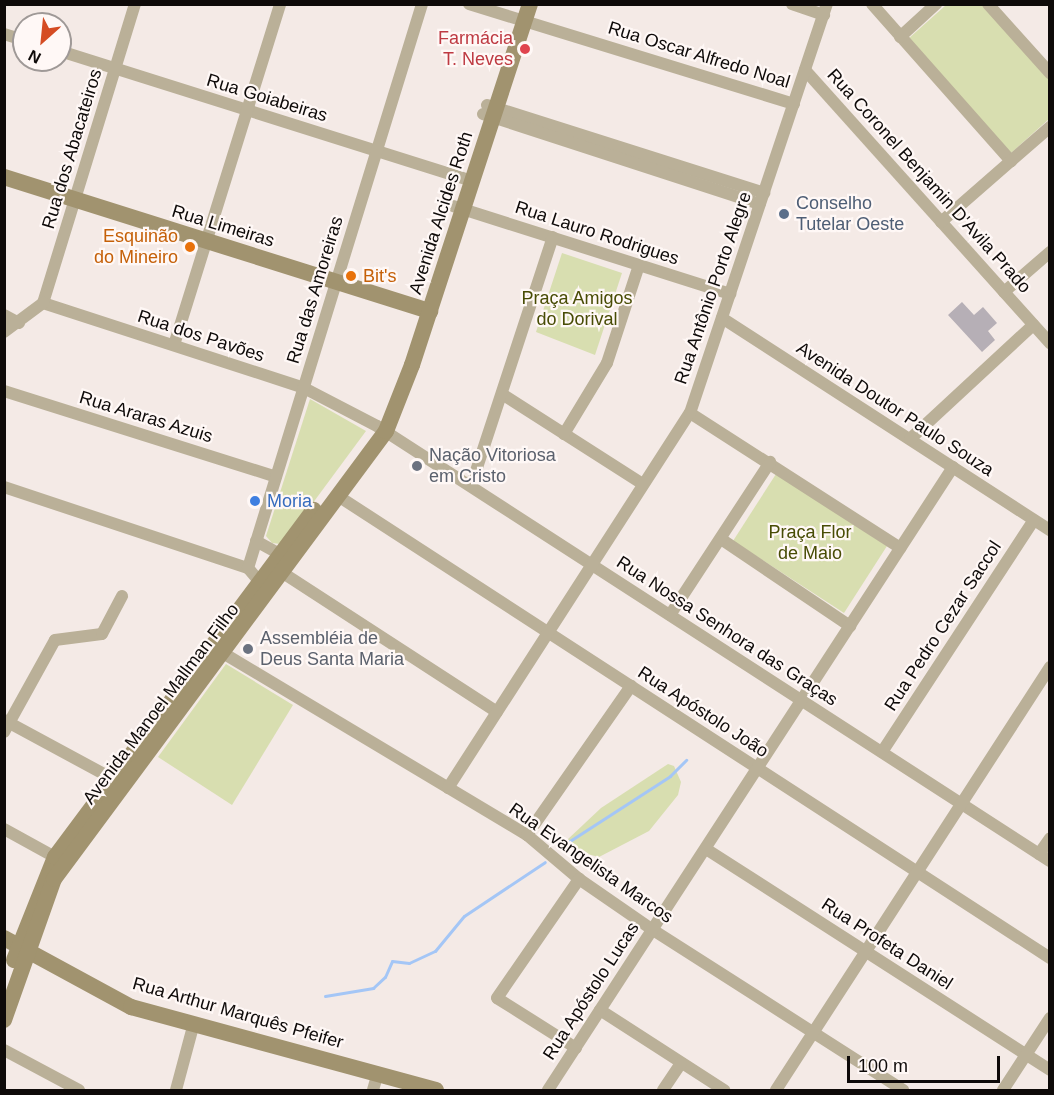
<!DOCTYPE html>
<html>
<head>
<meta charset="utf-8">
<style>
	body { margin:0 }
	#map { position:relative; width:1054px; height:1095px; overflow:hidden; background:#f4eae6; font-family:Arial,sans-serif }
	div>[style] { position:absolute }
	.green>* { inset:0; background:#d8deb0 }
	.stream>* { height:3px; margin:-1.5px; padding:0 1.5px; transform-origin:1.5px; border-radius:1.5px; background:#a4c6f6 }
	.building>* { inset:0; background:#b6afb6 }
	.street>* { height:12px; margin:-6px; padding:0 6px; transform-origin:6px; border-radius:6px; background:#bab098 }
	.secondary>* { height:16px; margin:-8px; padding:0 8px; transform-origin:8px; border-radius:8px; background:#a1936f }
	.dots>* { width:16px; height:16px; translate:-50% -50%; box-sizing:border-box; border:3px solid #fff8f6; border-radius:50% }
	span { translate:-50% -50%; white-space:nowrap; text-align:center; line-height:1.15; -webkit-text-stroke:4.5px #fff8f6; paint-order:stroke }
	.health-label { font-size:18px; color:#be3a42 }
	.right { translate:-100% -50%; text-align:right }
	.street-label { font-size:18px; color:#0e0a09 }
	.service-label { font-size:18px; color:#4e5e75 }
	.left { translate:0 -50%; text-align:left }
	.food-label { font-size:18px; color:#c56008 }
	.park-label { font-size:18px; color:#484c05 }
	.worship-label { font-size:18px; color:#5b616d }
	.shop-label { font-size:18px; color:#366cbe }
	.frame { position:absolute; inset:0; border:6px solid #0e0a09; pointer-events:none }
	.north { position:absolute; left:12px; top:12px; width:60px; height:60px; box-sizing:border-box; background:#fff8f6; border:2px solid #9f9997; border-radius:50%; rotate:207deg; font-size:16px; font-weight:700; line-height:24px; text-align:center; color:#0e0a09 }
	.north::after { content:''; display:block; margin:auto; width:21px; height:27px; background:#d54c23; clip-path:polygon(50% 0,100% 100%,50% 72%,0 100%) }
	.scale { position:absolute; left:847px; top:1056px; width:153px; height:27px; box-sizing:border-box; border:3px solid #0e0a09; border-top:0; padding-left:8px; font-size:18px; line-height:21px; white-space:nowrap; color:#0e0a09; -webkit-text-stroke:4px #fff8f6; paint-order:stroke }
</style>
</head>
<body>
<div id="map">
	<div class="green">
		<div style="clip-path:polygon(946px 5px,982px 5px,1049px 79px,1049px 119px,1011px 153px,908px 39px)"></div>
		<div style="clip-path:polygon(562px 253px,622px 273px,595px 355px,536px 332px)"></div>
		<div style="clip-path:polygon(310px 399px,366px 431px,287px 538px,280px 544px,272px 543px,266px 536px)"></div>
		<div style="clip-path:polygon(776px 474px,887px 546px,844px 613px,733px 541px)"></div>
		<div style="clip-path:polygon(226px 664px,293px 705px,232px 805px,158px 757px)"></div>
		<div style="clip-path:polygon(668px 764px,674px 766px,681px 782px,678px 795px,649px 831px,599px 857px,571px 850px,567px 840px,601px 808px)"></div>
	</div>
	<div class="stream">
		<div style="left:562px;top:846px;width:129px;rotate:-32.9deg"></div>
		<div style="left:670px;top:776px;width:23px;rotate:-45deg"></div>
		<div style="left:325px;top:996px;width:49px;rotate:-9.5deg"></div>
		<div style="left:373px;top:988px;width:16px;rotate:-43deg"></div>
		<div style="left:385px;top:977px;width:17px;rotate:-66deg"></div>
		<div style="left:392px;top:961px;width:17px;rotate:7deg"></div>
		<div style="left:409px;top:963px;width:29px;rotate:-25deg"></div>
		<div style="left:435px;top:951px;width:45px;rotate:-50.4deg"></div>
		<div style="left:464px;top:916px;width:97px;rotate:-33.7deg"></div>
	</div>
	<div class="building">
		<div style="clip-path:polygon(962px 302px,974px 315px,983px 307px,997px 323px,988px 331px,995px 340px,982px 352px,948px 315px)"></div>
	</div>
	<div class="street">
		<div style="left:469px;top:4px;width:340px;rotate:17.1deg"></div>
		<div style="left:792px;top:4px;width:34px;rotate:19deg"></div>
		<div style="left:872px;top:4px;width:210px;rotate:48.5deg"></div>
		<div style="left:988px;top:4px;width:93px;rotate:48.1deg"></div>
		<div style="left:4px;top:34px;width:21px;rotate:17deg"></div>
		<div style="left:900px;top:37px;width:49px;rotate:-42.5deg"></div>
		<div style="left:60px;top:51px;width:423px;rotate:17.5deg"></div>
		<div style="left:805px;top:70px;width:367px;rotate:48.1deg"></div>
		<div style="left:487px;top:105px;width:291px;rotate:17.6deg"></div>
		<div style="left:483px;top:114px;width:291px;rotate:18deg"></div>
		<div style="left:453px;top:206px;width:291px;rotate:17.6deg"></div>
		<div style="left:941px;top:222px;width:145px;rotate:-41.1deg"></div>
		<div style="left:1004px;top:292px;width:61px;rotate:-41deg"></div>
		<div style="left:43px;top:303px;width:274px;rotate:18deg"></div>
		<div style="left:304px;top:388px;width:82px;rotate:27.5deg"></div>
		<div style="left:377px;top:426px;width:801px;rotate:32.88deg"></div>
		<div style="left:43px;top:303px;width:313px;rotate:-72.9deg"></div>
		<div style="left:4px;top:315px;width:17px;rotate:28deg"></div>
		<div style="left:722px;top:318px;width:391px;rotate:32.9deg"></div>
		<div style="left:4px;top:332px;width:49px;rotate:-36.6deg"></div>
		<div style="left:174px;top:345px;width:357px;rotate:-72.7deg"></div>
		<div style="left:4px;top:391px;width:285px;rotate:17.5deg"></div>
		<div style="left:502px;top:394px;width:167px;rotate:32.6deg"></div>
		<div style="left:690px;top:413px;width:250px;rotate:32.7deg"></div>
		<div style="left:564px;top:434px;width:83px;rotate:-58.8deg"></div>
		<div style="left:607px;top:363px;width:103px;rotate:-71.9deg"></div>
		<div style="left:910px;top:439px;width:168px;rotate:-42.8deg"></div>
		<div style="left:471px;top:486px;width:262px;rotate:-71.8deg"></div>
		<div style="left:4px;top:487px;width:257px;rotate:18.4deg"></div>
		<div style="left:338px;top:496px;width:849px;rotate:32.98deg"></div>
		<div style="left:721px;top:539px;width:156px;rotate:34deg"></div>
		<div style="left:256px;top:541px;width:29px;rotate:29deg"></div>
		<div style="left:283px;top:573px;width:255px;rotate:33deg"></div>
		<div style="left:264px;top:587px;width:25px;rotate:-130deg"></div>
		<div style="left:248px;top:568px;width:590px;rotate:-72.85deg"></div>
		<div style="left:670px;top:615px;width:183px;rotate:-56.8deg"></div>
		<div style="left:223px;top:653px;width:354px;rotate:30.9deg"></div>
		<div style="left:527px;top:835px;width:68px;rotate:40.2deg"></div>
		<div style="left:579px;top:879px;width:90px;rotate:34.6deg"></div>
		<div style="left:653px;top:930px;width:297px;rotate:32.6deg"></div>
		<div style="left:4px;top:720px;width:124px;rotate:28.4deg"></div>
		<div style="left:4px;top:732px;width:105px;rotate:-61deg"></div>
		<div style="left:55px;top:640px;width:47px;rotate:-7.3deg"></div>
		<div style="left:102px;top:634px;width:43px;rotate:-62.2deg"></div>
		<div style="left:882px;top:752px;width:277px;rotate:-56.8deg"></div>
		<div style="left:448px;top:788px;width:446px;rotate:-57.2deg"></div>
		<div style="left:690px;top:413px;width:431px;rotate:-71.5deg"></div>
		<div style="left:4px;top:829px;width:58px;rotate:28.8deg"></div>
		<div style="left:527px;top:835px;width:182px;rotate:-55.1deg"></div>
		<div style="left:706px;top:849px;width:409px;rotate:32.7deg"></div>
		<div style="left:1039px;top:854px;width:19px;rotate:-55deg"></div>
		<div style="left:600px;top:1010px;width:148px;rotate:32.8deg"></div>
		<div style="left:576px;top:1048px;width:93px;rotate:-147.7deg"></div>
		<div style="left:497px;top:998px;width:145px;rotate:-55.4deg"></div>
		<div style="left:4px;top:1050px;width:85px;rotate:28.1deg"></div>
		<div style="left:176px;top:1090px;width:69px;rotate:-75deg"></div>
		<div style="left:373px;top:1090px;width:18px;rotate:-74deg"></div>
		<div style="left:548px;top:1090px;width:743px;rotate:-56.97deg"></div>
		<div style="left:663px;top:1090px;width:32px;rotate:-56deg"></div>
		<div style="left:776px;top:1090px;width:504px;rotate:-57.07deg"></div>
		<div style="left:1003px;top:1090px;width:86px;rotate:-56.9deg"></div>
	</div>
	<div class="secondary">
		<div style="left:4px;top:177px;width:447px;rotate:17.5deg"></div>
		<div style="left:4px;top:938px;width:145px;rotate:28.5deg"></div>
		<div style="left:131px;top:1007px;width:316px;rotate:15.2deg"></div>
		<div style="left:14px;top:960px;width:111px;rotate:-68.3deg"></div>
		<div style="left:55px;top:857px;width:433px;rotate:-53.3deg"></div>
		<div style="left:4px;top:1020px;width:150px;rotate:-70.5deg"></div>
		<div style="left:54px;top:879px;width:558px;rotate:-53.46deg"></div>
		<div style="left:386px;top:431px;width:71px;rotate:-68.5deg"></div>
		<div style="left:412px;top:365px;width:380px;rotate:-71.9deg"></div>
	</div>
	<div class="dots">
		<div style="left:525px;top:49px;background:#e0444e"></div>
		<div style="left:784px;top:214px;background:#5c6f8a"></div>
		<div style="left:190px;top:247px;background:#e8710a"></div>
		<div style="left:351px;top:276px;background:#e8710a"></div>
		<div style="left:417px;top:466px;background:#6b7280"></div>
		<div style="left:255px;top:501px;background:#3f7fe0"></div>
		<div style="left:248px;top:649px;background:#6b7280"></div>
	</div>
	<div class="health-label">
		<span class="right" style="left:513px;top:49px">Farmácia<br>T. Neves</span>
	</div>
	<div class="street-label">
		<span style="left:699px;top:55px;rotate:17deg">Rua Oscar Alfredo Noal</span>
		<span style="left:267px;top:98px;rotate:17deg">Rua Goiabeiras</span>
		<span style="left:72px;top:149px;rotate:-73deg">Rua dos Abacateiros</span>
		<span style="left:929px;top:181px;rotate:48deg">Rua Coronel Benjamin D'Avila Prado</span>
		<span style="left:441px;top:213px;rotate:-72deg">Avenida Alcides Roth</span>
		<span style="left:223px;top:226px;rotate:17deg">Rua Limeiras</span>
		<span style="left:597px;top:233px;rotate:18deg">Rua Lauro Rodrigues</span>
		<span style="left:713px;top:288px;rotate:-71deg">Rua Antônio Porto Alegre</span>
		<span style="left:315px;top:290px;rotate:-73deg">Rua das Amoreiras</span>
		<span style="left:201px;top:336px;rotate:18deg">Rua dos Pavões</span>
		<span style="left:895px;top:409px;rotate:33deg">Avenida Doutor Paulo Souza</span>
		<span style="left:146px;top:417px;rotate:17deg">Rua Araras Azuis</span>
		<span style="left:943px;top:626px;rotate:-57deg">Rua Pedro Cezar Saccol</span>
		<span style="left:727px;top:631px;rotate:33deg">Rua Nossa Senhora das Graças</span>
		<span style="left:161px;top:704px;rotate:-53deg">Avenida Manoel Mallman Filho</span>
		<span style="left:703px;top:712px;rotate:33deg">Rua Apóstolo João</span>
		<span style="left:591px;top:863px;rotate:35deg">Rua Evangelista Marcos</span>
		<span style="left:887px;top:944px;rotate:33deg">Rua Profeta Daniel</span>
		<span style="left:591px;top:991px;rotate:-57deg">Rua Apóstolo Lucas</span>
		<span style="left:238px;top:1013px;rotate:16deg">Rua Arthur Marquês Pfeifer</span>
	</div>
	<div class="service-label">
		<span class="left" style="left:796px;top:214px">Conselho<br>Tutelar Oeste</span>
	</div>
	<div class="food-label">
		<span class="right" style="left:178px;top:247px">Esquinão<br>do Mineiro</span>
		<span class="left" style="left:363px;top:276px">Bit's</span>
	</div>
	<div class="park-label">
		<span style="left:577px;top:309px">Praça Amigos<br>do Dorival</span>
		<span style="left:810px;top:543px">Praça Flor<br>de Maio</span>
	</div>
	<div class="worship-label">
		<span class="left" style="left:429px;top:466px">Nação Vitoriosa<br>em Cristo</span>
		<span class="left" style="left:260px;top:649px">Assembléia de<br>Deus Santa Maria</span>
	</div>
	<div class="shop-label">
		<span class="left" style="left:267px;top:501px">Moria</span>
	</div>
	<div class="frame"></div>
	<div class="north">N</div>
	<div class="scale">100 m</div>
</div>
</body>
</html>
